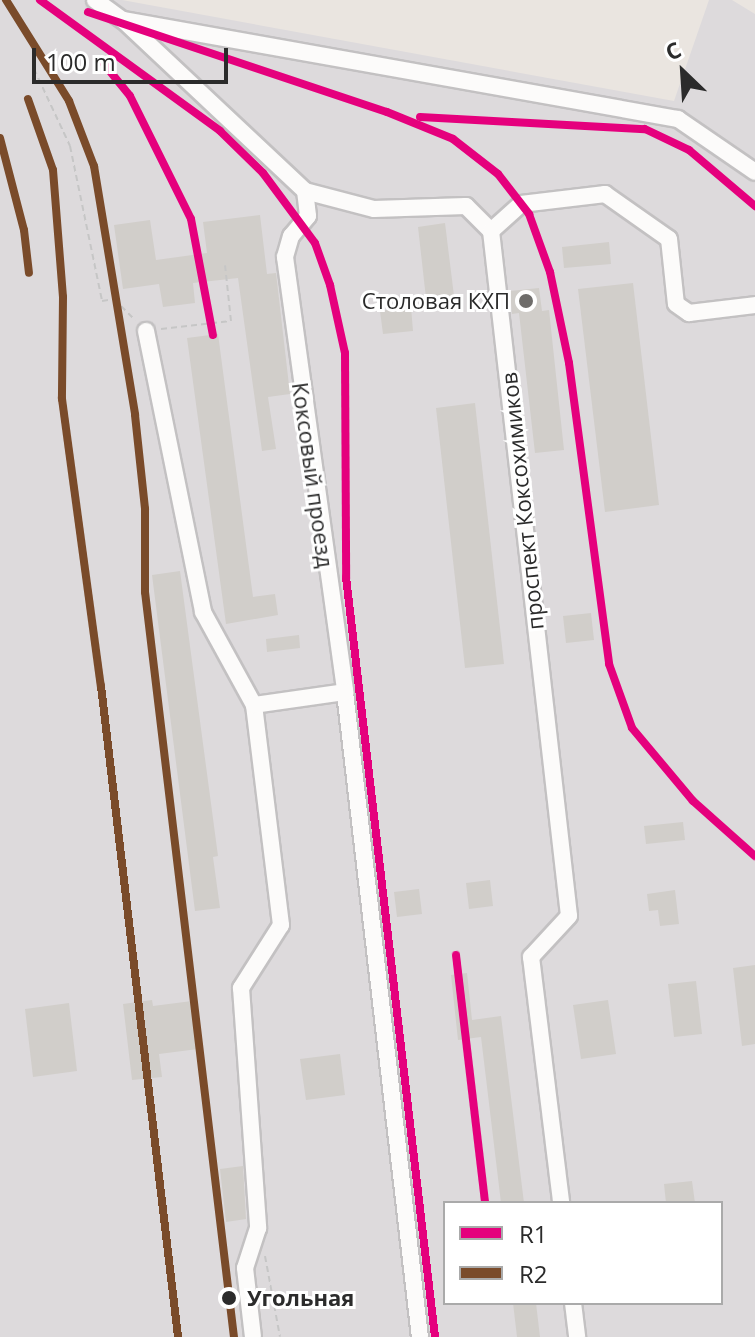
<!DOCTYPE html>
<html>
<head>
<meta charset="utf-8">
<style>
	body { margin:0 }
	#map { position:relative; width:755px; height:1337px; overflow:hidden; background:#eae5e0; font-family:"Open Sans",sans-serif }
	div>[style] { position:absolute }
	.industrial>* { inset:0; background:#dddadc }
	.building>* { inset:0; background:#d1ceca }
	.path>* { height:2px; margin-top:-1px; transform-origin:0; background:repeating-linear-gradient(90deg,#c6c6c6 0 6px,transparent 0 10px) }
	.roads { filter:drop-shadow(2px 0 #c3c1c2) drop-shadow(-2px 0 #c3c1c2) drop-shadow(0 2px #c3c1c2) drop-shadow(0 -2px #c3c1c2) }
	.minor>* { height:16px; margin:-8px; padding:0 8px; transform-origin:8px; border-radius:8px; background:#fcfbfa }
	.rail-1>* { height:8px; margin:-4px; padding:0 4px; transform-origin:4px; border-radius:4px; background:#e5007d }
	.rail-2>* { height:8px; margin:-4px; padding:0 4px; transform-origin:4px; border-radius:4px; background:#7a4b2a }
	.dots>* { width:22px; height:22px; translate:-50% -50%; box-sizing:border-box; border:4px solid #fff; border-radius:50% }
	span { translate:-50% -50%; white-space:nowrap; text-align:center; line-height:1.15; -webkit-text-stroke:6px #fff; paint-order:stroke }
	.poi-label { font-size:22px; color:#2b2b2b }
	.right { translate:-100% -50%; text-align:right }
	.street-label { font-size:22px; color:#2b2b2b }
	.stop-label { font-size:22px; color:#2b2b2b; font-weight:700 }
	.left { translate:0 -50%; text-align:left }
	.legend { position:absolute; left:443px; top:1201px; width:280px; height:104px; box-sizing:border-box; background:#fff; border:2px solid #aaa; margin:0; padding:10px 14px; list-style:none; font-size:24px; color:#2b2b2b }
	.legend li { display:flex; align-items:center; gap:16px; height:40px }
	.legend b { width:40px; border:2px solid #aaa }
	.north { position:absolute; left:643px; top:32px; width:80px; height:80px; -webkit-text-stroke:6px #fff; paint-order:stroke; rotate:335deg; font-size:22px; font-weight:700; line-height:32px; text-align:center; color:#2b2b2b }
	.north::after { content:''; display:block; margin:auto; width:28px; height:36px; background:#2b2b2b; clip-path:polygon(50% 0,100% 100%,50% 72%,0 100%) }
	.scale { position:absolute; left:32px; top:48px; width:196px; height:36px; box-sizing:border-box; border:4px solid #2b2b2b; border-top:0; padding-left:10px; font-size:24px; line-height:28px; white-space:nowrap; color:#2b2b2b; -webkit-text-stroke:6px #fff; paint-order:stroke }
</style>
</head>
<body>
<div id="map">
	<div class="industrial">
		<div style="clip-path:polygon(evenodd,0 0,122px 0,674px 101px,709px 0,732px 0,755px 14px,755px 1337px,0 1337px,0 0,445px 1203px,721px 1203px,721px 1303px,445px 1303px,445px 1203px)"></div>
	</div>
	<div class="building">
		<div style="clip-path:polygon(260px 215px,267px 274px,276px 273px,290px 394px,268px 397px,276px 449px,262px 451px,238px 278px,193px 283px,195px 303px,163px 307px,159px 284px,123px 289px,114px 225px,150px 220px,156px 260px,207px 253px,203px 222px)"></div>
		<div style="clip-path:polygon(445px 223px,455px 304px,427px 307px,418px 227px)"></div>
		<div style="clip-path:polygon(609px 242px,611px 264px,564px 268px,562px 247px)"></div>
		<div style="clip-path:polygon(633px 283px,659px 505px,605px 512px,578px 289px)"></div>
		<div style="clip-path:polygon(539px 288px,542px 311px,549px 310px,564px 450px,535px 453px,519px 313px,512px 314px,510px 291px)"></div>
		<div style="clip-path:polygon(411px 307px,413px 331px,383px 334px,380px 311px)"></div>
		<div style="clip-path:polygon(218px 334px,253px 597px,275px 594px,278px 615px,226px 624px,187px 338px)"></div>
		<div style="clip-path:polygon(475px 403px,504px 664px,465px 668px,436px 408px)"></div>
		<div style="clip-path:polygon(180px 571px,218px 856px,213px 857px,220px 908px,195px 911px,152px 575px)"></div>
		<div style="clip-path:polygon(591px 613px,594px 640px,566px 643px,563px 616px)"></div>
		<div style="clip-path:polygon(299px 635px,300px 648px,267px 652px,266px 639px)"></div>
		<div style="clip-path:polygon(683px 822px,685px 840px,646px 844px,644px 826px)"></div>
		<div style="clip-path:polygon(490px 880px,493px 906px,469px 909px,466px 883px)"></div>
		<div style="clip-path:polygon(419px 889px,422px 914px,397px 917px,394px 892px)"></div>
		<div style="clip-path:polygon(675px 890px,679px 924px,660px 926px,658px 910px,649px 911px,647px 894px)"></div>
		<div style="clip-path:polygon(755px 965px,755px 1044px,742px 1046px,733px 968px)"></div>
		<div style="clip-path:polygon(467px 973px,472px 1020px,501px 1016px,524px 1203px,501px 1203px,481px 1037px,458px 1040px,451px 975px)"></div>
		<div style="clip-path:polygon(696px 981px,702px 1034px,674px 1037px,668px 984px)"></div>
		<div style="clip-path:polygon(152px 1000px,153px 1006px,192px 1001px,198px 1049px,159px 1054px,162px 1077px,132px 1080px,123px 1004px)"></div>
		<div style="clip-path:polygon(608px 1000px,616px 1054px,581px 1059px,573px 1005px)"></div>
		<div style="clip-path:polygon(69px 1003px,77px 1071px,33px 1077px,25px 1009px)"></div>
		<div style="clip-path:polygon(340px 1054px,345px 1095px,306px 1100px,300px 1059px)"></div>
		<div style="clip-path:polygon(243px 1166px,246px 1219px,226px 1222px,220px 1169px)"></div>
		<div style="clip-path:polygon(692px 1181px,695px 1203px,666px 1203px,664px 1184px)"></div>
		<div style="clip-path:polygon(513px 1303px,536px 1303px,540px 1337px,517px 1337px)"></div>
	</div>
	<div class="path">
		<div style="left:34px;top:69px;width:85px;rotate:64.9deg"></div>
		<div style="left:70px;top:146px;width:158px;rotate:78.3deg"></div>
		<div style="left:102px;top:301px;width:12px;rotate:-9deg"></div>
		<div style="left:114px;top:299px;width:30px;rotate:45deg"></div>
		<div style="left:161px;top:329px;width:70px;rotate:-6.5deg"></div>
		<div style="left:231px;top:321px;width:56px;rotate:-96.1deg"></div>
		<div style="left:265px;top:1256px;width:82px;rotate:79.5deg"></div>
	</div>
	<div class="roads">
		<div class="minor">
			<div style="left:95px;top:0;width:34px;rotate:36deg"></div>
			<div style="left:123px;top:20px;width:564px;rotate:10.11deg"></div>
			<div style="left:678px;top:119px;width:93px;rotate:34.5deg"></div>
			<div style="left:123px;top:20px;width:250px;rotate:43.2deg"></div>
			<div style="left:305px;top:191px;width:71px;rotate:14.6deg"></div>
			<div style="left:374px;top:209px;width:92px;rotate:-1.9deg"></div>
			<div style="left:466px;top:206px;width:35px;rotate:45deg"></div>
			<div style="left:491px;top:231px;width:689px;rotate:83.5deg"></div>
			<div style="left:569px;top:916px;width:56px;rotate:132.8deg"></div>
			<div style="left:531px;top:957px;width:248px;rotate:83deg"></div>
			<div style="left:305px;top:191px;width:25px;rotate:83deg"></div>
			<div style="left:308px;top:216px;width:26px;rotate:130deg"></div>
			<div style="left:291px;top:236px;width:22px;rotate:106deg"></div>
			<div style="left:285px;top:257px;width:439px;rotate:82.1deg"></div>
			<div style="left:345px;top:692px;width:649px;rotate:83.37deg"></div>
			<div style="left:491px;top:231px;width:40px;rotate:-42deg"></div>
			<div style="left:521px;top:204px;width:85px;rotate:-6.8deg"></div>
			<div style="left:605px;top:194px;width:78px;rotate:35.1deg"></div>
			<div style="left:669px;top:239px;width:65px;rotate:83.9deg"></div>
			<div style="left:676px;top:304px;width:16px;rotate:35deg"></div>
			<div style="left:689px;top:313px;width:66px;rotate:-6.9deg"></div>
			<div style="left:146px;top:331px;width:287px;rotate:78.5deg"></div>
			<div style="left:203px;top:612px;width:106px;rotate:61.3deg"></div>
			<div style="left:254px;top:705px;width:222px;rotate:83deg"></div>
			<div style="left:281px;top:925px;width:75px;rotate:122.4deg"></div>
			<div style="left:241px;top:988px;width:241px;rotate:85.9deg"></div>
			<div style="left:258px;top:1228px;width:42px;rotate:108deg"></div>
			<div style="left:245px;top:1268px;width:69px;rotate:83.4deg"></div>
			<div style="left:254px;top:705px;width:92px;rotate:-8.1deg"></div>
			<div style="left:573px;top:1303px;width:34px;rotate:83deg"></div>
		</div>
	</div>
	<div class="rail-1">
		<div style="left:40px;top:0;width:223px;rotate:36deg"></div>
		<div style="left:220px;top:131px;width:60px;rotate:44.3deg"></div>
		<div style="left:263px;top:173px;width:87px;rotate:53.4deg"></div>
		<div style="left:315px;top:243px;width:45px;rotate:70.3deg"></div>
		<div style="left:330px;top:285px;width:70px;rotate:77.6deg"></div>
		<div style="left:345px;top:353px;width:224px;rotate:89.7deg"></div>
		<div style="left:346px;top:577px;width:765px;rotate:83.32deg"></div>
		<div style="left:88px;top:12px;width:315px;rotate:18.5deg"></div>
		<div style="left:387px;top:112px;width:71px;rotate:22.2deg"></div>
		<div style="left:453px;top:139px;width:57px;rotate:37.9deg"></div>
		<div style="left:498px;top:174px;width:51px;rotate:52.2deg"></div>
		<div style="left:529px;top:214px;width:62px;rotate:70.1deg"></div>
		<div style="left:550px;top:272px;width:93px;rotate:78.2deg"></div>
		<div style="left:569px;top:363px;width:304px;rotate:82.4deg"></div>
		<div style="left:609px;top:664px;width:68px;rotate:70.2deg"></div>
		<div style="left:632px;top:728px;width:95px;rotate:50.1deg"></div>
		<div style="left:693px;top:801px;width:83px;rotate:41.6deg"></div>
		<div style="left:104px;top:64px;width:41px;rotate:50.9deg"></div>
		<div style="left:130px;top:96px;width:137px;rotate:63.6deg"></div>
		<div style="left:191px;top:219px;width:118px;rotate:79.3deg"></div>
		<div style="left:420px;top:117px;width:225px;rotate:3.1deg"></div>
		<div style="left:645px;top:129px;width:49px;rotate:25.5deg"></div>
		<div style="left:689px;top:150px;width:87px;rotate:40.3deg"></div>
		<div style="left:456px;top:955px;width:250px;rotate:83.3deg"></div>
	</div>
	<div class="rail-2">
		<div style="left:6px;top:0;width:119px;rotate:58deg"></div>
		<div style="left:69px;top:101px;width:70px;rotate:69deg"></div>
		<div style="left:94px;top:166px;width:252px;rotate:80.6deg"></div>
		<div style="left:135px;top:415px;width:95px;rotate:83.9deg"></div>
		<div style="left:145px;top:509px;width:83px;rotate:90deg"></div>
		<div style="left:145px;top:592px;width:750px;rotate:83.19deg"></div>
		<div style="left:28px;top:99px;width:75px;rotate:70.6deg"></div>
		<div style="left:53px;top:170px;width:127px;rotate:85.5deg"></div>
		<div style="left:63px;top:297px;width:102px;rotate:90.6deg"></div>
		<div style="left:62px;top:399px;width:290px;rotate:82.3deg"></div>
		<div style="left:101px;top:686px;width:656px;rotate:83.25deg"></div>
		<div style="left:0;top:138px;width:95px;rotate:75.4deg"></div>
		<div style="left:24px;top:230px;width:43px;rotate:83.4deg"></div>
	</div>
	<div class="dots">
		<div style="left:526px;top:301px;background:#6e6c6a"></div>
		<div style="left:229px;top:1298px;background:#2b2b2b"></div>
	</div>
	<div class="poi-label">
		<span class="right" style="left:510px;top:301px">Столовая КХП</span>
	</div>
	<div class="street-label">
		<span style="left:313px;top:475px;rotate:82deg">Коксовый проезд</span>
		<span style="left:522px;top:501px;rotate:-96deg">проспект Коксохимиков</span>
	</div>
	<div class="stop-label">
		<span class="left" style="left:247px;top:1298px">Угольная</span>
	</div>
	<ul class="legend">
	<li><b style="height:10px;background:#e5007d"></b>R1</li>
	<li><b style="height:10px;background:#7a4b2a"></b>R2</li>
	</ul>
	<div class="north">С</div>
	<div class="scale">100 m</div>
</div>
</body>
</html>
